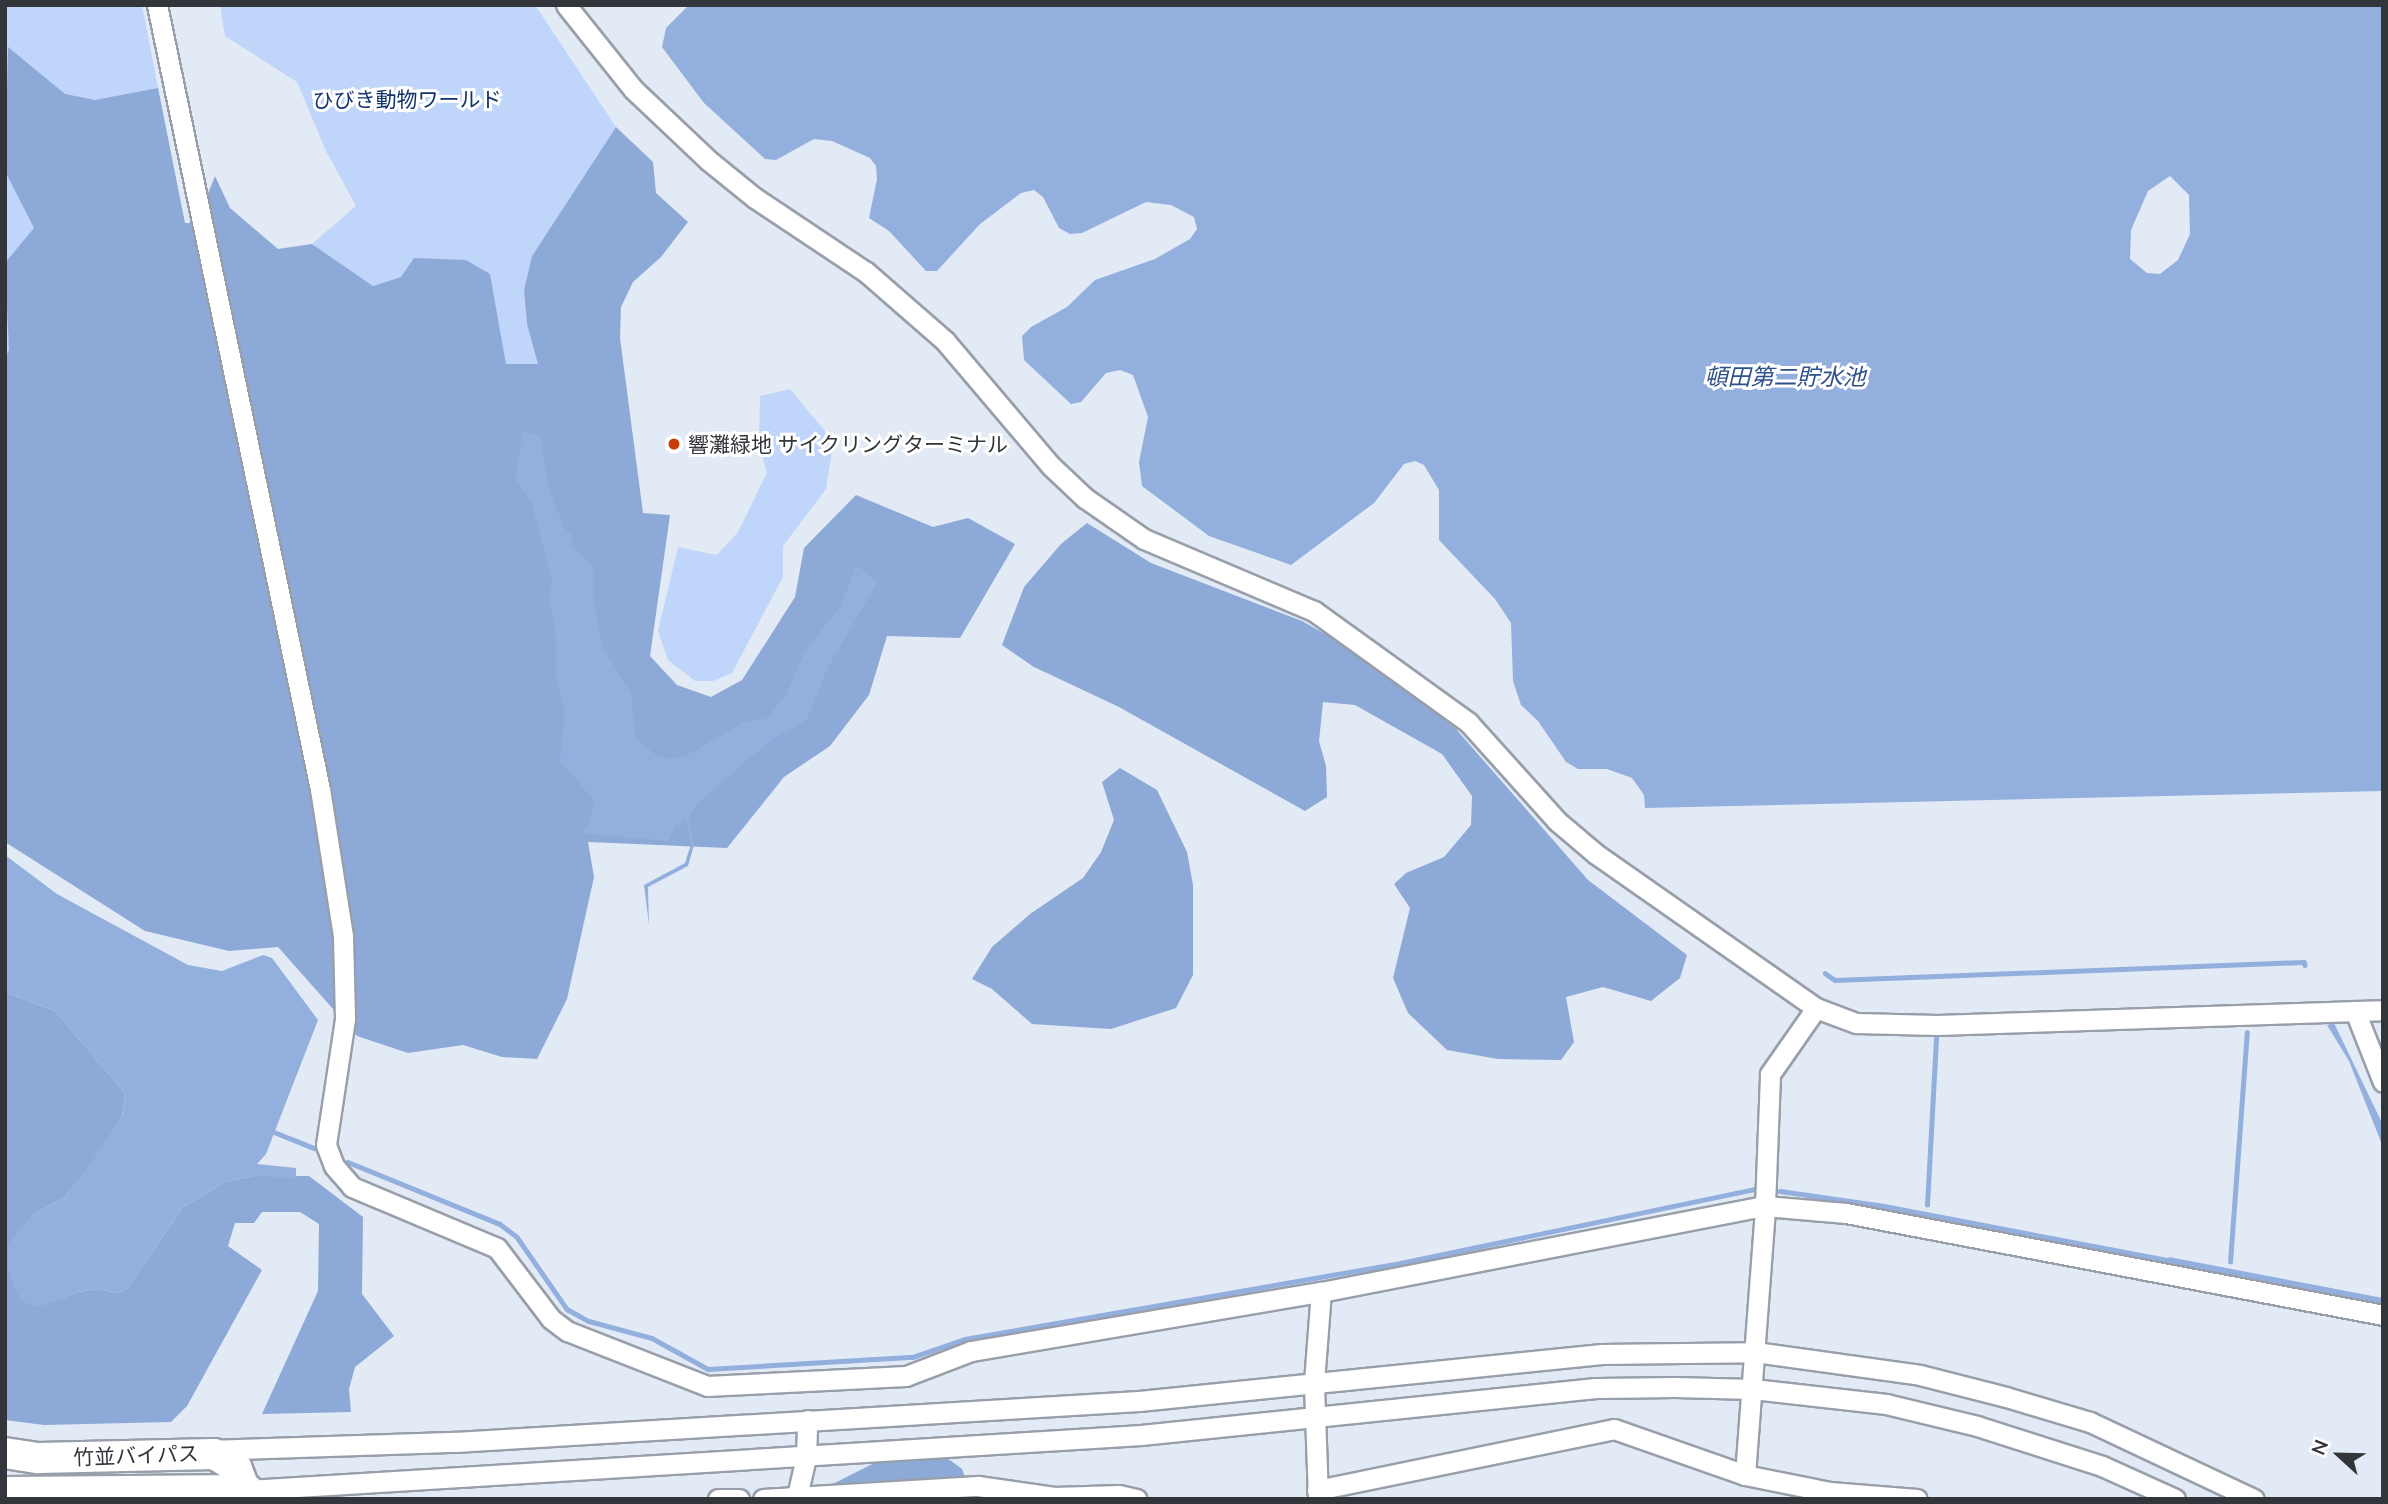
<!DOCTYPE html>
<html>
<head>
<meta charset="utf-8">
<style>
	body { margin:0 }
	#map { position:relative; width:2388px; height:1504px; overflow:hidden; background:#e2eaf6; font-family:Mulish,"Noto Sans JP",sans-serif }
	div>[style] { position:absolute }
	.green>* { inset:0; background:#bfd5fa }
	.forest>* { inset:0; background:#8da9d8 }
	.water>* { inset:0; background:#93afde }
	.stream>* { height:4.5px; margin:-2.25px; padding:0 2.25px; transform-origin:2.25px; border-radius:2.25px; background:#93afde }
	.roads { filter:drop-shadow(2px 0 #989faa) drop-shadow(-2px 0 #989faa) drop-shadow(0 2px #989faa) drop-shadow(0 -2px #989faa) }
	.minor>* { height:19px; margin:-9.5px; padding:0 9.5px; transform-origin:9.5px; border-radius:9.5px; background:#fff }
	.highway>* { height:30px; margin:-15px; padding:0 15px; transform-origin:15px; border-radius:15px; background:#fff }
	.dots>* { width:19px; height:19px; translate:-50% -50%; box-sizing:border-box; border:4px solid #fff; border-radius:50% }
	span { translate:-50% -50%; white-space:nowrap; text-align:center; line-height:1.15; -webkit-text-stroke:6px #fff; paint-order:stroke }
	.park-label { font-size:21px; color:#13336b }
	.poi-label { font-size:21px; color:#32353a }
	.left { translate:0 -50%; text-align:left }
	.street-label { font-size:21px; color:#32353a }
	.water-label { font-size:23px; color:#2e508b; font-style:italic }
	.frame { position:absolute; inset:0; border:7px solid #32353a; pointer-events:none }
	.north { position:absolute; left:2304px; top:1420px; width:70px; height:70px; -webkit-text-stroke:5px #fff; paint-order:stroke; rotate:292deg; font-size:19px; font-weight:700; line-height:28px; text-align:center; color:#32353a }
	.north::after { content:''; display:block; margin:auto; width:24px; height:32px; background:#32353a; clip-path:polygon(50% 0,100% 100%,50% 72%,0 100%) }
</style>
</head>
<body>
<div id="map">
	<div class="green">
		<div style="clip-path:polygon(5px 5px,142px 5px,184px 223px,5px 417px)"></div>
		<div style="clip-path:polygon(220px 5px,535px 5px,616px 127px,532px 256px,524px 290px,527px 324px,539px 365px,506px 364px,490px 275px,401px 277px,373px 286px,312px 244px,356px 206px,326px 151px,297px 82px,225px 36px)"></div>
		<div style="clip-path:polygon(790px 389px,829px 436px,832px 451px,826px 489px,783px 546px,783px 577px,732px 673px,713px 681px,695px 681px,668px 660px,658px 631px,678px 547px,717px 555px,738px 532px,767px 473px,759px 444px,760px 396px)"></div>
	</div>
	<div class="forest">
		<div style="clip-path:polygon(8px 47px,65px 94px,95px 100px,158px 88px,185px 223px,208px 223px,205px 201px,215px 176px,230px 208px,278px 249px,312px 244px,373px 286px,401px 277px,414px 258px,466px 260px,490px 274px,506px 364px,538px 364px,527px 324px,524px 290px,532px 256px,616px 127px,653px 162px,656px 193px,688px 222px,661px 257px,633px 282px,621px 307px,620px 338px,643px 513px,670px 515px,650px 656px,677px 685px,711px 697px,742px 680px,795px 597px,804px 548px,856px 495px,933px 527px,968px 518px,1015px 544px,960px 638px,887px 636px,869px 695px,830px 746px,784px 777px,727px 848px,588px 842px,594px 877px,567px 999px,537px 1059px,502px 1057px,463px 1045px,408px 1053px,357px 1036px,278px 947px,229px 951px,145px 931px,5px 842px,5px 358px,9px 350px,5px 263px,34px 228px,5px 171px)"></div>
		<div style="clip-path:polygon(1087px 523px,1151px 563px,1302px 621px,1357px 652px,1456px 729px,1588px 880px,1687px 955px,1680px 978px,1651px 1001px,1603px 987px,1566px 997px,1574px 1042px,1561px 1060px,1498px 1059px,1447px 1050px,1408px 1013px,1393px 978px,1410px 908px,1394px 884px,1406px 873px,1444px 857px,1471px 825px,1472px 796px,1442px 754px,1355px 705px,1323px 702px,1319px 741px,1326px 766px,1327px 797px,1305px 811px,1119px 707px,1034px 667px,1002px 645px,1024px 587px,1061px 544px)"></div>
		<div style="clip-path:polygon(1120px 768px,1157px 790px,1187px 852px,1193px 885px,1193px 975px,1176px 1008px,1111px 1029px,1032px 1024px,992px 989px,972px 979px,992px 947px,1030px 914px,1083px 878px,1101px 852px,1114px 820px,1102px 782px)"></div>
		<div style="clip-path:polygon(5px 992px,55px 1011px,125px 1093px,122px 1117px,94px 1160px,65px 1197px,31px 1216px,60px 1299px,78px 1292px,99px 1289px,117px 1293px,127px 1289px,183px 1207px,225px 1182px,254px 1176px,309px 1176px,363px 1217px,362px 1294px,394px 1336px,355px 1367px,349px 1389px,351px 1412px,262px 1414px,318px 1291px,319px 1224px,300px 1212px,262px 1212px,254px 1223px,235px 1223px,228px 1246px,262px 1270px,187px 1406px,171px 1422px,44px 1425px,5px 1420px)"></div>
		<div style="clip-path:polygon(900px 1450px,943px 1455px,962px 1469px,973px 1499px,803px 1499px)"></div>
	</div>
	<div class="water">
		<div style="clip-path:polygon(evenodd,689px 5px,2383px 5px,2383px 791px,1645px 808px,1644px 795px,1632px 778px,1607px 769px,1578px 769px,1566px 762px,1538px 721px,1521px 705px,1513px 681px,1511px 623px,1495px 599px,1439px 540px,1439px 490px,1424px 465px,1415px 461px,1404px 464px,1374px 503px,1291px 565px,1209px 536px,1142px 486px,1139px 462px,1148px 417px,1133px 375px,1120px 370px,1106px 373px,1081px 402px,1071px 404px,1024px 360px,1022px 336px,1031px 327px,1067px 307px,1095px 280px,1155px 259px,1190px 239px,1197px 229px,1194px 217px,1171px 205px,1146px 202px,1082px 233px,1070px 234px,1059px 228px,1043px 197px,1034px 190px,1021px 193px,980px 224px,937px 271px,926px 271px,889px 231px,869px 218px,877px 179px,876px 166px,870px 158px,832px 141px,814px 139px,776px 160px,765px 159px,704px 103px,662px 47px,666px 28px,689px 5px,2170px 176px,2189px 195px,2190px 234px,2178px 260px,2160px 274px,2147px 273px,2130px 259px,2131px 230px,2148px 191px,2170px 176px)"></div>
		<div style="clip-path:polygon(523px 430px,541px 437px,548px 485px,564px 528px,571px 534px,572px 548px,593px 565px,593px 598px,603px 648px,631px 694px,635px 736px,654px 754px,668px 759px,684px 757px,744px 722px,766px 719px,786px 695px,806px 650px,840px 607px,857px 565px,877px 583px,828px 667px,807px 720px,772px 739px,697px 804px,689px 818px,694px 845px,688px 866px,648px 887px,649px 925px,644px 885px,685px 863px,691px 844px,686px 819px,676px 825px,669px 841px,581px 833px,590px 822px,594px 800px,560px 761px,565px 710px,556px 678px,555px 624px,549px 601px,552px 582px,532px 504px,515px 478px)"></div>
		<div style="clip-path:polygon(5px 855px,57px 894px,188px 965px,222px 971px,263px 955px,272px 958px,318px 1020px,266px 1154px,257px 1164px,296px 1168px,296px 1178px,254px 1176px,225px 1182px,183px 1207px,127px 1289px,117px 1293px,99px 1289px,78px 1292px,40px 1307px,23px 1302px,15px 1290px,8px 1267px,8px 1244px,31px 1216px,65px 1197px,93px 1160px,122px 1117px,125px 1093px,55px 1011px,5px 992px)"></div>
		<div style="clip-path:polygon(2334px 1023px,2383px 1125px,2383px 1147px,2349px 1061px,2327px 1025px)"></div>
		<div style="clip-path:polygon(2169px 1257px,2383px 1298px,2383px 1305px,2168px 1264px)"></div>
	</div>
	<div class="stream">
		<div style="left:1825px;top:973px;width:12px;rotate:35deg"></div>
		<div style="left:1835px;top:980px;width:469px;rotate:-2.2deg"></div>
		<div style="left:2304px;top:962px;width:3px;rotate:72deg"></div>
		<div style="left:274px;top:1132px;width:43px;rotate:21.8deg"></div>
		<div style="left:348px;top:1162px;width:164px;rotate:22.2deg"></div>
		<div style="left:500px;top:1224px;width:21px;rotate:37deg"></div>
		<div style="left:517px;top:1237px;width:88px;rotate:55.2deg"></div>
		<div style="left:567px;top:1309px;width:25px;rotate:29deg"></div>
		<div style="left:589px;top:1321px;width:65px;rotate:15.1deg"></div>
		<div style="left:652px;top:1338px;width:64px;rotate:29deg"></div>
		<div style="left:708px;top:1369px;width:205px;rotate:-3.4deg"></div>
		<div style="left:913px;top:1357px;width:55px;rotate:-19.1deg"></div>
		<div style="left:965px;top:1339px;width:432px;rotate:-9.9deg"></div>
		<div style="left:1391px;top:1265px;width:373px;rotate:-11.8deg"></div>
		<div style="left:1780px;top:1191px;width:105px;rotate:8.2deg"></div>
		<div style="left:1884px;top:1206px;width:293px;rotate:10.8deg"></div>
		<div style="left:1927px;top:1205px;width:167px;rotate:-86.9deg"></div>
		<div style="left:2230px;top:1262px;width:230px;rotate:-85.8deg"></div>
	</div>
	<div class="roads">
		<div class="minor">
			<div style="left:157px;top:5px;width:801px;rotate:78.26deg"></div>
			<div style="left:320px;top:789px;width:149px;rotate:81.1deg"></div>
			<div style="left:343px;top:936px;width:83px;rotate:88.6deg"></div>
			<div style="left:345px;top:1019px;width:127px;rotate:98.6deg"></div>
			<div style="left:326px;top:1145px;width:22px;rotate:69deg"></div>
			<div style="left:334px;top:1166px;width:28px;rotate:49deg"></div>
			<div style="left:352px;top:1187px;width:157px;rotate:22.8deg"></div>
			<div style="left:497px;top:1248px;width:89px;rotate:52.7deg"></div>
			<div style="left:551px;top:1319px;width:20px;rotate:37deg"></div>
			<div style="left:567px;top:1331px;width:150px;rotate:21.4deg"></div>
			<div style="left:707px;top:1386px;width:199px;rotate:-2.9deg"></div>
			<div style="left:906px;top:1376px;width:70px;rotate:-21deg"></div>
			<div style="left:971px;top:1351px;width:355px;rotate:-9.6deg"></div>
			<div style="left:1321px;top:1292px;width:452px;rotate:-11deg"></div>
			<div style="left:1765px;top:1206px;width:81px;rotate:4.9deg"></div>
			<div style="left:1846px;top:1213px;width:547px;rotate:10.75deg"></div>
			<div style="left:566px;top:5px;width:107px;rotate:51.4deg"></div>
			<div style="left:633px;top:89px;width:103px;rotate:43.4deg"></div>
			<div style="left:708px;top:160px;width:60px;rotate:39deg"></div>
			<div style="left:755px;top:198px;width:133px;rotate:33.7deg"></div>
			<div style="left:866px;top:272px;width:105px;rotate:41.1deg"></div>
			<div style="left:945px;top:341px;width:164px;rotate:49.7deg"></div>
			<div style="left:1051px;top:466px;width:47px;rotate:43.3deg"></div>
			<div style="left:1085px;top:498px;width:72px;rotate:34.8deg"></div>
			<div style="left:1144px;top:539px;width:185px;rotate:23deg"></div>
			<div style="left:1314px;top:611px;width:190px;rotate:35.8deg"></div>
			<div style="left:1468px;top:722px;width:133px;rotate:48deg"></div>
			<div style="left:1557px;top:821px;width:51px;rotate:40.2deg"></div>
			<div style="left:1596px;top:854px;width:269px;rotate:35deg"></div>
			<div style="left:1816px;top:1008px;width:43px;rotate:20.6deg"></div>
			<div style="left:1856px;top:1023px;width:81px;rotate:1.4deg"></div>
			<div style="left:1937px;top:1025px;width:446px;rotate:-1.9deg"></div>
			<div style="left:2355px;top:1011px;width:76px;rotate:68.5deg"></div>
			<div style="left:210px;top:1450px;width:245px;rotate:-1.9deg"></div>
			<div style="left:455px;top:1442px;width:685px;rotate:-3.43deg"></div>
			<div style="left:1139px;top:1401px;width:465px;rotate:-5.8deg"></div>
			<div style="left:1602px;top:1354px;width:153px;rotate:-0.7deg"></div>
			<div style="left:1755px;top:1352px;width:167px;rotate:7.9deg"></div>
			<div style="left:1920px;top:1375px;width:89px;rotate:14.3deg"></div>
			<div style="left:2006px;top:1397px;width:88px;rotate:16.6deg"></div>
			<div style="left:2090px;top:1422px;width:181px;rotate:25.2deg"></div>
			<div style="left:1745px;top:1475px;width:270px;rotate:-85.7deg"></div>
			<div style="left:1765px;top:1206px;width:132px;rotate:-87.8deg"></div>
			<div style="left:1770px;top:1074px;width:80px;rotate:-55.1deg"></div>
			<div style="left:248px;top:1490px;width:895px;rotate:-3.52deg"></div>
			<div style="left:1141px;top:1435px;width:457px;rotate:-5.9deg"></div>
			<div style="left:1596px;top:1388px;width:79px;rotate:-0.7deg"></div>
			<div style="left:1675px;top:1387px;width:78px;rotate:1.5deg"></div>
			<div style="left:1753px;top:1389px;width:134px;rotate:6.4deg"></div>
			<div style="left:1886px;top:1404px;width:94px;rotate:13.6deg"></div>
			<div style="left:1977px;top:1426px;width:131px;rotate:17.7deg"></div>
			<div style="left:2102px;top:1466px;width:80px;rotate:24.3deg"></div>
			<div style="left:1317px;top:1490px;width:303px;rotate:-11.6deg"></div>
			<div style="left:1614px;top:1429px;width:139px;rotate:19.3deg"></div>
			<div style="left:1745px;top:1475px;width:87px;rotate:11.3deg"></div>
			<div style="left:1830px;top:1492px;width:87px;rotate:4.6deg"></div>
			<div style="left:797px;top:1496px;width:40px;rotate:-77deg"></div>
			<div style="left:806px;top:1457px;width:37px;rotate:-88deg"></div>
			<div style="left:718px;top:1499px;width:21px"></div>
			<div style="left:763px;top:1499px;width:215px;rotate:-3.5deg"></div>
			<div style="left:978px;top:1486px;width:77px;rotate:8.2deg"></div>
			<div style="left:1054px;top:1497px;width:65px;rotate:-1.8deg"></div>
			<div style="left:1119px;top:1495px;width:18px;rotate:13deg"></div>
			<div style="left:1318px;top:1499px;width:117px;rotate:-92deg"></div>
			<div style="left:1314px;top:1382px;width:90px;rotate:-85.6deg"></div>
		</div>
		<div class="highway">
			<div style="left:5px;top:1453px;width:33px;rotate:9deg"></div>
			<div style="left:38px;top:1458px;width:176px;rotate:-1.3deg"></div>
			<div style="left:214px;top:1454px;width:26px;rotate:31deg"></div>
			<div style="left:236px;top:1467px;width:34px;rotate:69deg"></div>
			<div style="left:5px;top:1492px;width:243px;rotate:-0.5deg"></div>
		</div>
	</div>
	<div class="dots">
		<div style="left:674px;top:444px;background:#c53d06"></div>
	</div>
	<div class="park-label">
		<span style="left:407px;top:99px">ひびき動物ワールド</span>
	</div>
	<div class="poi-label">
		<span class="left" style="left:688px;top:444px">響灘緑地 サイクリングターミナル</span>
	</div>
	<div class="street-label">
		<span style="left:136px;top:1455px;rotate:-2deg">竹並バイパス</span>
	</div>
	<div class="water-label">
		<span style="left:1785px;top:377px">頓田第二貯水池</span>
	</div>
	<div class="frame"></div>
	<div class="north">N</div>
</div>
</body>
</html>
